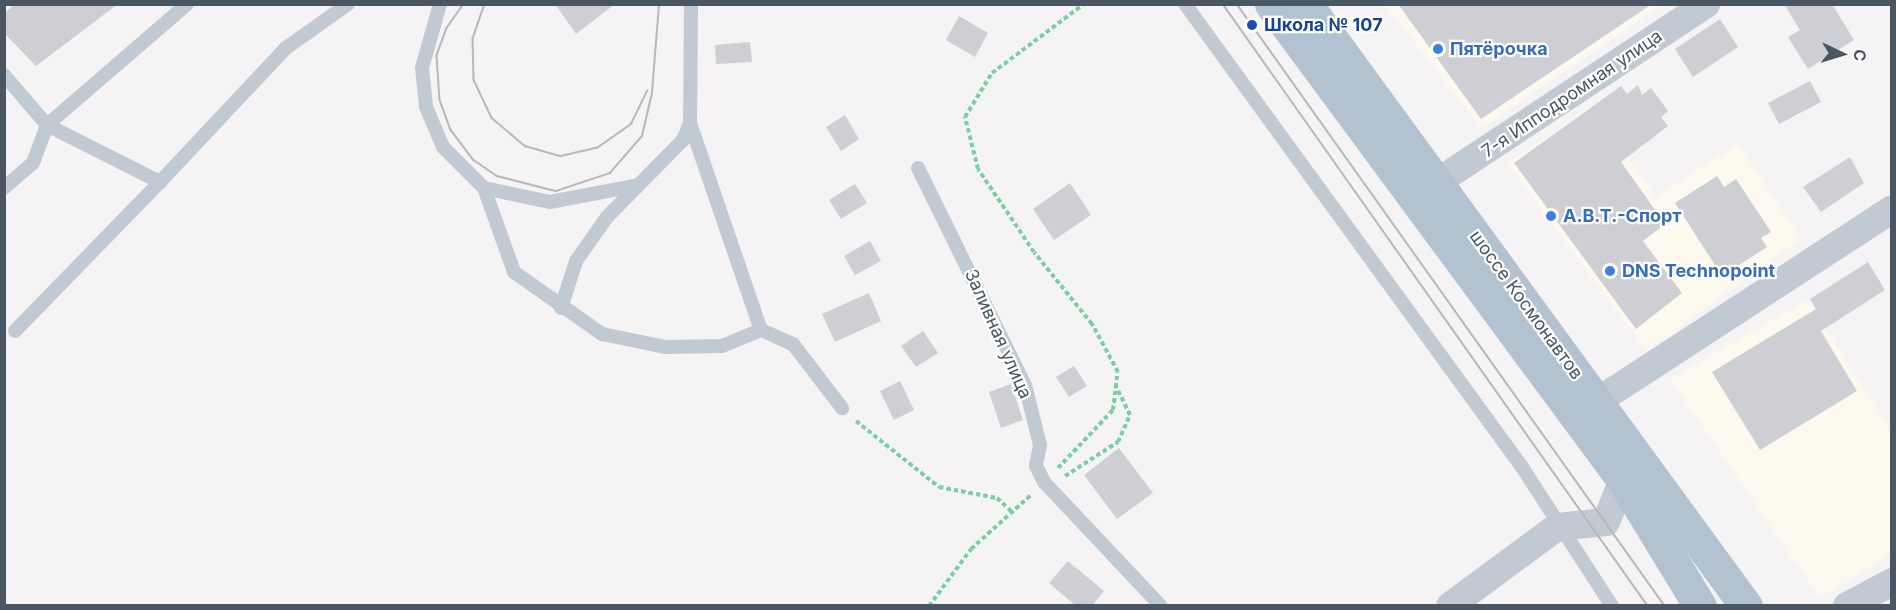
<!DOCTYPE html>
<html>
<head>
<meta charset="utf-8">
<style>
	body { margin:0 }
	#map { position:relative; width:1896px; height:610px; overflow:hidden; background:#f5f3f3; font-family:Inter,sans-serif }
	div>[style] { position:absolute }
	.commercial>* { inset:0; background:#fdf9ef }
	.building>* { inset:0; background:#cdcfd5 }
	.path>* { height:4px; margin-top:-2px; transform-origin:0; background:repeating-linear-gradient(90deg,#7ad0a6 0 4.5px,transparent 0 7.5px) }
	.service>* { height:14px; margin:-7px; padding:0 7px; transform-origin:7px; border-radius:7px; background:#c1cad2 }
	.minor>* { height:28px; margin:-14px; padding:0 14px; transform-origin:14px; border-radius:14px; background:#c1cad2 }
	.primary>* { height:33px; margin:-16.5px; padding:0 16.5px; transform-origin:16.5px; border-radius:16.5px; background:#b3c2d1 }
	.tram>* { height:1.5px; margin:-0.75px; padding:0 0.75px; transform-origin:0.75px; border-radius:0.75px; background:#b5b8bd }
	.dots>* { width:16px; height:16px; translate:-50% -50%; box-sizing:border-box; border:3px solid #fff; border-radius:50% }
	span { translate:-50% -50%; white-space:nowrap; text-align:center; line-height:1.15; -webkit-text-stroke:4.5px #fff; paint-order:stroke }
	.transit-label { font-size:18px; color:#164399; font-weight:700 }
	.left { translate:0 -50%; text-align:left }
	.shop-label { font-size:18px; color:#366cbe; font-weight:700 }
	.street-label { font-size:18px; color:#4a5661 }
	.frame { position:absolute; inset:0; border:6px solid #4a5661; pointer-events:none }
	.north { position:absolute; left:1812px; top:24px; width:60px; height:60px; -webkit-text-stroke:4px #fff; paint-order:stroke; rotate:94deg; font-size:16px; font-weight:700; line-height:24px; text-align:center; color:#4a5661 }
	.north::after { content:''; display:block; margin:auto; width:21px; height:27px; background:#4a5661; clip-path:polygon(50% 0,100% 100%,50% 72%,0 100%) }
</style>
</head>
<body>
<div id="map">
	<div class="commercial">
		<div style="clip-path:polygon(1663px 4px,1482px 128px,1385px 5px)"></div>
		<div style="clip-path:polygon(1591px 106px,1656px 197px,1738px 144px,1800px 239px,1647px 351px,1508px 164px)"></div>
		<div style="clip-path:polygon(1807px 300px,1891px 431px,1891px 554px,1820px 598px,1670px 379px)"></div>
	</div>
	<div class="building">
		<div style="clip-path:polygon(15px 4px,118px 4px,36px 66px,4px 33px,4px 13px)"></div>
		<div style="clip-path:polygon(555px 4px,615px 4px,576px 34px)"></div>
		<div style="clip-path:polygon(1398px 4px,1652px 4px,1481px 119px)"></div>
		<div style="clip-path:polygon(1784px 4px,1832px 4px,1854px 40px,1808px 69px,1788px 37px,1800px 30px)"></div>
		<div style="clip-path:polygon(959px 16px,988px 33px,975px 57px,946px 40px)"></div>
		<div style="clip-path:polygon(1720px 19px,1738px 47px,1693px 77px,1675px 49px)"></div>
		<div style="clip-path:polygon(750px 42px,752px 62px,716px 64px,715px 45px)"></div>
		<div style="clip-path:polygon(1810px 81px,1821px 102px,1779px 124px,1768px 103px)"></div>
		<div style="clip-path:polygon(1638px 85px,1642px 95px,1651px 88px,1668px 111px,1661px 117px,1668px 126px,1621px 162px,1665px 224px,1643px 241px,1682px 293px,1636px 329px,1514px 163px,1621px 86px,1627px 94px)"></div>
		<div style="clip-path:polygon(845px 115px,859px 139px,841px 151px,826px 127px)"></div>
		<div style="clip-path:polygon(1850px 157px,1864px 183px,1821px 212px,1803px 187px)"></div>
		<div style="clip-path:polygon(1717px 176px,1724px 187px,1736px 179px,1771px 232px,1761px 238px,1767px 247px,1722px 276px,1675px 203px)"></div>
		<div style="clip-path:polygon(1070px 183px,1091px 215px,1054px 240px,1033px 209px)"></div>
		<div style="clip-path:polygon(855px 184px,867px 203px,841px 219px,829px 200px)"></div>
		<div style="clip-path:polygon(870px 241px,881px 261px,855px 275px,844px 256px)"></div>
		<div style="clip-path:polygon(1868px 262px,1885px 290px,1821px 331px,1857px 391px,1760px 450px,1712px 372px,1816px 309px,1810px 299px)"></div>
		<div style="clip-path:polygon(869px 293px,881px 321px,835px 342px,822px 314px)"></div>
		<div style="clip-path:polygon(923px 331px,938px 353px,916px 367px,901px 346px)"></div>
		<div style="clip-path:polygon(1074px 366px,1087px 386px,1069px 397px,1056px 377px)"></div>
		<div style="clip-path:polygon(900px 381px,914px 410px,894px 420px,880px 391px)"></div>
		<div style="clip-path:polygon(1011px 384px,1023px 420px,1001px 428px,989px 392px)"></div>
		<div style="clip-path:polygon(1119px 448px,1153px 493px,1117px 519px,1084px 475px)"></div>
		<div style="clip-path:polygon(1068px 561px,1104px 591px,1092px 606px,1076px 606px,1049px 583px)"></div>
	</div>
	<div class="path">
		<div style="left:856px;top:421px;width:106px;rotate:38.5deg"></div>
		<div style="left:939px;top:487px;width:59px;rotate:10.7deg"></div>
		<div style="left:997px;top:498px;width:21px;rotate:43deg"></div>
		<div style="left:1058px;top:468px;width:80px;rotate:-46.5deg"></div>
		<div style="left:1113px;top:410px;width:38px;rotate:-83deg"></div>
		<div style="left:1118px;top:372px;width:55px;rotate:-118.4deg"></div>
		<div style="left:1092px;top:324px;width:92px;rotate:-128.9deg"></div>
		<div style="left:1034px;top:252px;width:100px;rotate:-124deg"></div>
		<div style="left:978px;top:169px;width:54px;rotate:-104deg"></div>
		<div style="left:965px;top:117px;width:52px;rotate:-58.5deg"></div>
		<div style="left:992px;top:73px;width:115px;rotate:-36.9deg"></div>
		<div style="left:1065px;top:476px;width:63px;rotate:-32.7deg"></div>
		<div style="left:1118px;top:442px;width:30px;rotate:-66deg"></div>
		<div style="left:1130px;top:415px;width:32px;rotate:-116deg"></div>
		<div style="left:929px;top:606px;width:71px;rotate:-53.6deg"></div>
		<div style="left:971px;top:549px;width:82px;rotate:-42deg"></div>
	</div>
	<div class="service">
		<div style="left:440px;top:4px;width:66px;rotate:105.7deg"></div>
		<div style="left:422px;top:68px;width:39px;rotate:84deg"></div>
		<div style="left:426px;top:107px;width:43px;rotate:67deg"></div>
		<div style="left:443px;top:147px;width:58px;rotate:45deg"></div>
		<div style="left:484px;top:188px;width:89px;rotate:70.3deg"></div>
		<div style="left:514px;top:272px;width:108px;rotate:35.2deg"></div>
		<div style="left:602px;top:334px;width:64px;rotate:11.7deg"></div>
		<div style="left:665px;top:347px;width:57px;rotate:-1deg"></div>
		<div style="left:722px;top:346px;width:42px;rotate:-22.3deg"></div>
		<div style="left:761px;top:330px;width:35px;rotate:24deg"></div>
		<div style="left:793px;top:344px;width:81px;rotate:52.6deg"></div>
		<div style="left:1185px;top:4px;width:573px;rotate:53.95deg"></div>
		<div style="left:1522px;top:467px;width:166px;rotate:57.1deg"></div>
		<div style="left:4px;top:75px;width:66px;rotate:49.3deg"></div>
		<div style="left:47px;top:125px;width:185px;rotate:-40.8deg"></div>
		<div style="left:690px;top:123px;width:219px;rotate:71.1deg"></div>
		<div style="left:918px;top:168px;width:242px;rotate:63.8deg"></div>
		<div style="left:1025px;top:385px;width:62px;rotate:76deg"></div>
		<div style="left:1040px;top:445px;width:21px;rotate:101deg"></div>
		<div style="left:1036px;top:466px;width:18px;rotate:63deg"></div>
		<div style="left:1044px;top:482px;width:170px;rotate:46.7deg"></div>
		<div style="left:4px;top:188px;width:38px;rotate:-41deg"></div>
		<div style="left:33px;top:163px;width:40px;rotate:-69.8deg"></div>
		<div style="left:47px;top:125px;width:127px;rotate:26.8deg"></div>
		<div style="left:160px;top:182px;width:184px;rotate:-46.8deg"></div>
		<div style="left:286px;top:48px;width:76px;rotate:-35.4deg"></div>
		<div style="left:484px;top:188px;width:67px;rotate:12deg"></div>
		<div style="left:550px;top:202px;width:86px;rotate:-10.8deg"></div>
		<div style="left:561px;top:308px;width:49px;rotate:-72.3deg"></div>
		<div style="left:576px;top:261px;width:54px;rotate:-54.8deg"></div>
		<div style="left:607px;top:217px;width:108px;rotate:-45.4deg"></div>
		<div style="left:683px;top:140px;width:18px;rotate:-68deg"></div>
		<div style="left:690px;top:123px;width:119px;rotate:-89.5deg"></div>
		<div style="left:15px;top:331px;width:208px;rotate:-45.8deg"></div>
	</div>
	<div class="minor">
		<div style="left:1436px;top:183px;width:324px;rotate:-33.5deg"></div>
		<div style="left:1598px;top:401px;width:351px;rotate:-33.1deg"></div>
		<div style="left:1450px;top:606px;width:133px;rotate:-36.4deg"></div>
		<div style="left:1557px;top:527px;width:49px;rotate:-5.8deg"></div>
		<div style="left:1606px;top:522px;width:45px;rotate:-68deg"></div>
		<div style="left:1847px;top:606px;width:51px;rotate:-28.1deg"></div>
	</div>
	<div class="primary">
		<div style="left:1271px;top:4px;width:592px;rotate:53.52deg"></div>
		<div style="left:1623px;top:480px;width:148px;rotate:58.6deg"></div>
		<div style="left:1306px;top:4px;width:746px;rotate:53.84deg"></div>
	</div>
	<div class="tram">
		<div style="left:464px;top:4px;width:29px;rotate:125deg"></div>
		<div style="left:447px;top:28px;width:30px;rotate:110deg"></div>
		<div style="left:437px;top:56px;width:44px;rotate:86.1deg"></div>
		<div style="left:440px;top:100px;width:32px;rotate:70deg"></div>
		<div style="left:451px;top:130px;width:38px;rotate:53deg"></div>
		<div style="left:474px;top:160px;width:28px;rotate:35deg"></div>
		<div style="left:497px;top:176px;width:61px;rotate:14.3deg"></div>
		<div style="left:556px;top:191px;width:57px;rotate:-18.4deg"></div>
		<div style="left:610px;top:173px;width:49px;rotate:-49.1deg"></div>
		<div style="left:642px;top:136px;width:44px;rotate:-76.9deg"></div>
		<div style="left:652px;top:93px;width:89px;rotate:-85.5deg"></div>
		<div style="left:485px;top:4px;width:36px;rotate:109deg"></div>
		<div style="left:473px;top:38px;width:42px;rotate:88.6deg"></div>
		<div style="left:474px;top:80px;width:42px;rotate:64.7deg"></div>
		<div style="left:492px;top:118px;width:43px;rotate:40.3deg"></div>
		<div style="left:525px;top:146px;width:37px;rotate:16deg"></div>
		<div style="left:561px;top:156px;width:37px;rotate:-13deg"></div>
		<div style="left:597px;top:148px;width:42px;rotate:-35.2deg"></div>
		<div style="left:631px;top:124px;width:37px;rotate:-64deg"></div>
		<div style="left:1223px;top:4px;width:737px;rotate:54.78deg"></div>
		<div style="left:1237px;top:4px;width:739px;rotate:54.59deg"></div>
	</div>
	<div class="dots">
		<div style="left:1252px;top:25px;background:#1a4fb4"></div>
		<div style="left:1438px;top:49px;background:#3f7fe0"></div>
		<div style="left:1551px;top:216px;background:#3f7fe0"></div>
		<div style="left:1610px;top:271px;background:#3f7fe0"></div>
	</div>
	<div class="transit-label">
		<span class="left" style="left:1264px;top:25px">Школа № 107</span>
	</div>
	<div class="shop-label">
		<span class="left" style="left:1450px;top:49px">Пятёрочка</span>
		<span class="left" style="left:1563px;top:216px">А.В.Т.-Спорт</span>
		<span class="left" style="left:1622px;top:271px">DNS Technopoint</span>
	</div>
	<div class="street-label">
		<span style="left:1572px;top:94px;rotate:-34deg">7-я Ипподромная улица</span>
		<span style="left:1526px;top:305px;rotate:54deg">шоссе Космонавтов</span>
		<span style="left:998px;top:334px;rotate:66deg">Заливная улица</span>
	</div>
	<div class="frame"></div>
	<div class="north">С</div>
</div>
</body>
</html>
